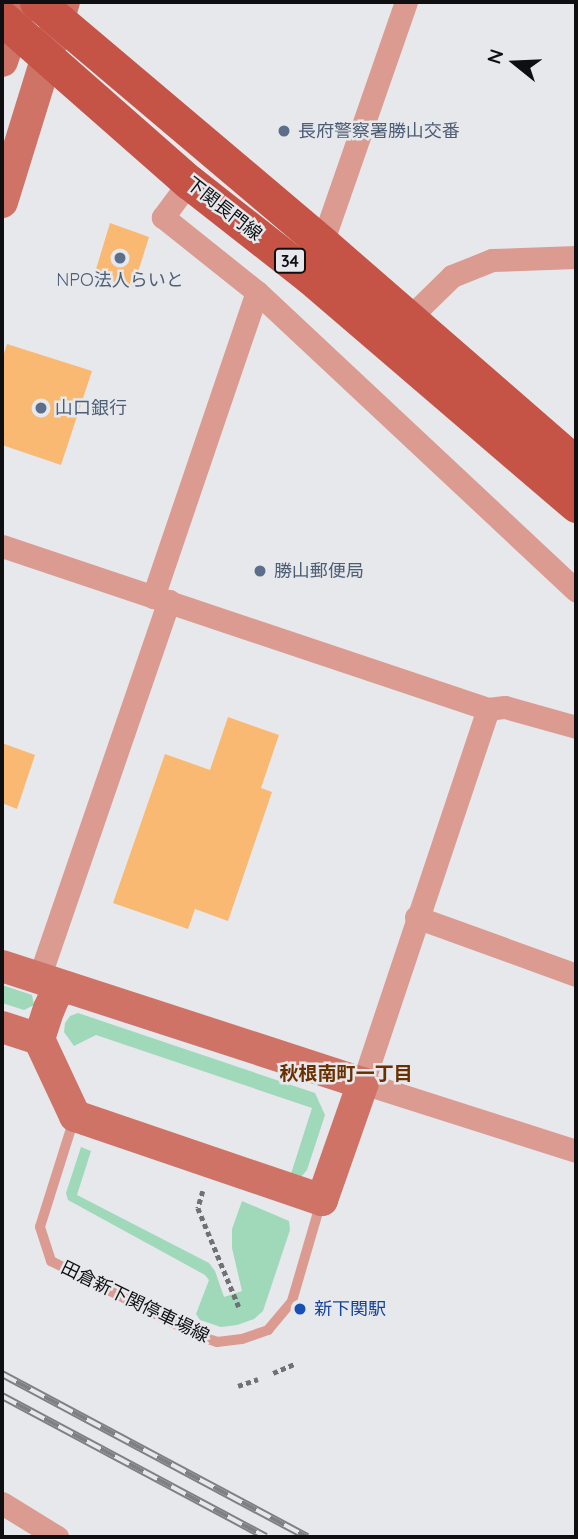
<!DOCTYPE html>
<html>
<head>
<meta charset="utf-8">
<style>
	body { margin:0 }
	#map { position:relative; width:578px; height:1539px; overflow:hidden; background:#e6e8ec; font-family:Quicksand,"Noto Sans JP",sans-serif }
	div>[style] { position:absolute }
	.green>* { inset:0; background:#a0d8ba }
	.building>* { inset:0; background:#fab973 }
	.path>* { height:4.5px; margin-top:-2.25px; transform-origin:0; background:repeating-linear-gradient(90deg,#707174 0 5px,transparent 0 8.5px) }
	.lane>* { height:10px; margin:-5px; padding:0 5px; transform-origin:5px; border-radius:5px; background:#db9b91 }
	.street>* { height:23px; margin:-11.5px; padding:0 11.5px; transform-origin:11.5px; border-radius:11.5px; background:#db9b91 }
	.secondary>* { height:32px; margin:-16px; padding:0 16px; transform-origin:16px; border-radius:16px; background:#cf7366 }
	.primary>* { height:35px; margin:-17.5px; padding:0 17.5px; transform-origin:17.5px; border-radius:17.5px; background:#c55346 }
	.rail>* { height:8px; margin-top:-4px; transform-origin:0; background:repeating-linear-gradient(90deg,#e6e8ec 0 16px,#7e8083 0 32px); box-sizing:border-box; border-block:2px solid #7e8083 }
	.dots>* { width:19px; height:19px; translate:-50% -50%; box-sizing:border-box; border:4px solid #e6e8ec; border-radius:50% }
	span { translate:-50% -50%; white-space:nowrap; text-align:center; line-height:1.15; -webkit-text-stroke:5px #e6e8ec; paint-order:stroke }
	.shield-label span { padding:2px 5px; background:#e6e8ec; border:2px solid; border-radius:5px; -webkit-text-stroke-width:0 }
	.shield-label { font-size:16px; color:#0f0f11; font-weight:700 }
	.service-label { font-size:18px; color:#4e5e75 }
	.left { translate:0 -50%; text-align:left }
	.street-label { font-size:18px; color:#0f0f11 }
	.transit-label { font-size:18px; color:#164399 }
	.neighbourhood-label { font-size:19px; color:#6b3000; font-weight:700 }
	.frame { position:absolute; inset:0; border:4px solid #0f0f11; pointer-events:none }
	.north { position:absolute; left:480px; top:28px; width:70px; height:70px; -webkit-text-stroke:5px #e6e8ec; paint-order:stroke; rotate:288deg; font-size:19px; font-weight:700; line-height:28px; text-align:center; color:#0f0f11 }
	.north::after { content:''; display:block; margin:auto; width:24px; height:32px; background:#0f0f11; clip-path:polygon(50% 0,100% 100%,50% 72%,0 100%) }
</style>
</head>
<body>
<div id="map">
	<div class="green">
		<div style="clip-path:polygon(2px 985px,32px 995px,34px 1005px,24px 1010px,2px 1003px)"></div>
		<div style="clip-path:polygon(78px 1013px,315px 1093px,325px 1115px,307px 1170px,301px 1177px,290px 1177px,312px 1108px,96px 1035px,74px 1046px,64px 1032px,65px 1023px,70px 1016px)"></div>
		<div style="clip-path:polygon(81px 1147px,91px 1151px,77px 1195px,209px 1263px,215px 1271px,224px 1297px,242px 1291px,232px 1248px,232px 1229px,242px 1201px,289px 1221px,290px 1230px,263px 1311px,254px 1319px,237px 1325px,221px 1327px,200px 1320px,196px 1314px,209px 1280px,205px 1275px,68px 1200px,66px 1193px)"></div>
	</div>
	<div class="building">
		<div style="clip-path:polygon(110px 223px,149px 237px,133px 288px,94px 276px)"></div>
		<div style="clip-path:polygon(7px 344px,92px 371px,61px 465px,2px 445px,2px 360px)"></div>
		<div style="clip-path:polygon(228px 717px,279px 735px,261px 788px,272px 792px,228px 921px,195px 909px,188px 929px,113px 903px,165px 754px,210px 770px)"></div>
		<div style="clip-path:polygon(2px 743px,35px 755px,17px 809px,2px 803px)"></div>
	</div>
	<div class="path">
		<div style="left:203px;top:1191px;width:18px;rotate:106deg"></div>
		<div style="left:198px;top:1208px;width:107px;rotate:67.5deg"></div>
		<div style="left:273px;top:1373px;width:25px;rotate:-23deg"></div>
		<div style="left:238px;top:1386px;width:21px;rotate:-19deg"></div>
	</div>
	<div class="lane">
		<div style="left:74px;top:1119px;width:113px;rotate:107.5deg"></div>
		<div style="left:40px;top:1227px;width:36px;rotate:72deg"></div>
		<div style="left:51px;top:1261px;width:166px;rotate:26.9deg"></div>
		<div style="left:199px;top:1336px;width:19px;rotate:18deg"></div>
		<div style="left:217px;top:1342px;width:25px;rotate:-7deg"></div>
		<div style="left:242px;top:1339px;width:28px;rotate:-19deg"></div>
		<div style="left:268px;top:1330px;width:38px;rotate:-50deg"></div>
		<div style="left:292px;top:1301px;width:103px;rotate:-73.7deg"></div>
	</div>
	<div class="street">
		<div style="left:189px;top:182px;width:44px;rotate:126.6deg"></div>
		<div style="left:163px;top:217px;width:120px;rotate:38.6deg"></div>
		<div style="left:257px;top:292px;width:437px;rotate:43.1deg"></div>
		<div style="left:322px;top:243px;width:255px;rotate:-70.8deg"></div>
		<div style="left:407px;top:320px;width:63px;rotate:-44.4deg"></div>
		<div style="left:452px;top:276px;width:43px;rotate:-21.8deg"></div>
		<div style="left:492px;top:260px;width:84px;rotate:-2deg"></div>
		<div style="left:2px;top:546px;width:513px;rotate:18.54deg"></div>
		<div style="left:488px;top:709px;width:17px;rotate:-7deg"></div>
		<div style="left:505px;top:707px;width:74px;rotate:15.7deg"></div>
		<div style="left:153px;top:597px;width:322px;rotate:-71.2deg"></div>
		<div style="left:488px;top:709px;width:394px;rotate:108.5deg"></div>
		<div style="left:363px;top:1083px;width:224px;rotate:17.7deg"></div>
		<div style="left:416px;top:917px;width:170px;rotate:19.9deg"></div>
		<div style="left:39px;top:978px;width:399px;rotate:-71deg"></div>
		<div style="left:2px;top:1503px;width:65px;rotate:31.7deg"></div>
	</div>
	<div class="secondary">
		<div style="left:2px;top:61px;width:62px;rotate:-71.3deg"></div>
		<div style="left:2px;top:202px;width:209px;rotate:-72.8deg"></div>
		<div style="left:2px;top:966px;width:379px;rotate:18deg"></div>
		<div style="left:363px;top:1083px;width:124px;rotate:109.3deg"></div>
		<div style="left:322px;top:1200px;width:261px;rotate:-161.2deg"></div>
		<div style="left:75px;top:1116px;width:85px;rotate:-115.1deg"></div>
		<div style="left:39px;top:1039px;width:39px;rotate:-162deg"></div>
		<div style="left:39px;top:1039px;width:32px;rotate:-72deg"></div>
		<div style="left:49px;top:1009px;width:15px;rotate:-67deg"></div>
		<div style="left:55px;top:995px;width:13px;rotate:-39deg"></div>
	</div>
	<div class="primary">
		<div style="left:37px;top:2px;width:373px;rotate:40.2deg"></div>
		<div style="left:322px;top:243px;width:337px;rotate:41deg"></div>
		<div style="left:2px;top:18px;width:249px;rotate:41.3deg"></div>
		<div style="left:189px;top:182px;width:152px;rotate:38.1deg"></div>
		<div style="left:309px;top:276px;width:352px;rotate:40.6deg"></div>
	</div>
	<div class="rail">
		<div style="left:2px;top:1374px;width:346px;rotate:28.1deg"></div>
		<div style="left:2px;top:1396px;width:299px;rotate:28.1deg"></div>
	</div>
	<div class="dots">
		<div style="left:284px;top:131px;background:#5c6f8a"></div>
		<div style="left:120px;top:258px;background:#5c6f8a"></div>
		<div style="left:41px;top:408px;background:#5c6f8a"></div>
		<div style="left:260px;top:571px;background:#5c6f8a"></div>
		<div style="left:300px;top:1309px;background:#1a4fb4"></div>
	</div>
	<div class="shield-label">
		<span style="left:290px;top:261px">34</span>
	</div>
	<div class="service-label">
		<span class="left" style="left:298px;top:131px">長府警察署勝山交番</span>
		<span style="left:120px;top:280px">NPO法人らいと</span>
		<span class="left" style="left:55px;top:408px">山口銀行</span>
		<span class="left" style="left:274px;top:571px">勝山郵便局</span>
	</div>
	<div class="street-label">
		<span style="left:224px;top:209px;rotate:38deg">下関長門線</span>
		<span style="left:135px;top:1302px;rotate:26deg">田倉新下関停車場線</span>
	</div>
	<div class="transit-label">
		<span class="left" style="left:314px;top:1309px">新下関駅</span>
	</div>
	<div class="neighbourhood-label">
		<span style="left:346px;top:1074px">秋根南町一丁目</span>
	</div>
	<div class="frame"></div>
	<div class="north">N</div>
</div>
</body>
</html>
